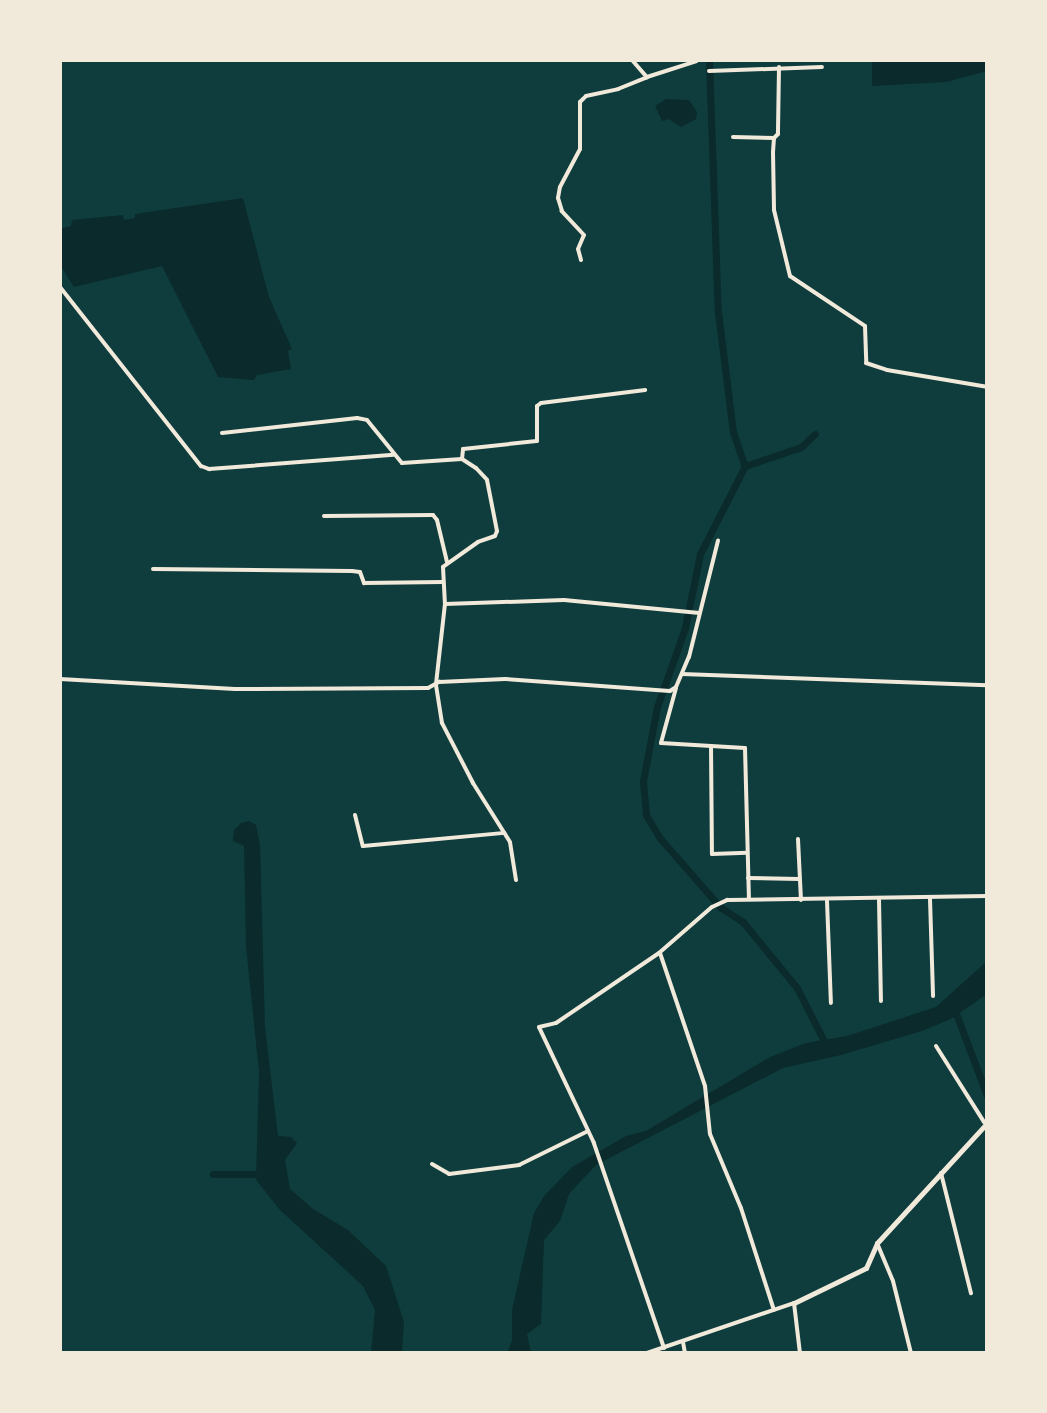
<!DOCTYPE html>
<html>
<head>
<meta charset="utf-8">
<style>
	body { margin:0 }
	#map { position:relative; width:1047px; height:1413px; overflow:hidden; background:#0f3d3e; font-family:"IBM Plex Serif",serif }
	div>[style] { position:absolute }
	.water>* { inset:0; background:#0a2a2b }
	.canal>* { height:7px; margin:-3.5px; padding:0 3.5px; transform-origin:3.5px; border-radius:3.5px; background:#0a2a2b }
	.minor>* { height:4px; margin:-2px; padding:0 2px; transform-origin:2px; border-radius:2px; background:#f1e9da }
	.tertiary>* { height:5px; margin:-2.5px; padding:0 2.5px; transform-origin:2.5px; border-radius:2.5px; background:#f1e9da }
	span { translate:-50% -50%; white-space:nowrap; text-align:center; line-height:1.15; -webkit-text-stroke:7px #f1e9da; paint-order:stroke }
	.frame { position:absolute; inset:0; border:62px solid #f1e9da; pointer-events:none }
</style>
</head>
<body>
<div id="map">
	<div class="water">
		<div style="clip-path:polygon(872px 60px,987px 60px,987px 71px,946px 82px,872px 86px)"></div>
		<div style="clip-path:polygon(666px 99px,689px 100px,697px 112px,696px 119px,681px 127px,669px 119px,662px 121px,655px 106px)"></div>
		<div style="clip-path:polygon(243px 198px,269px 297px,292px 349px,288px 351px,291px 369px,257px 375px,254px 380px,218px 377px,162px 266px,74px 287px,60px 265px,60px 229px,71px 226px,72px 220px,123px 215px,124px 220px,135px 218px,135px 214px)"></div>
		<div style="clip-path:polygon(249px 821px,256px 825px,260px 844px,265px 1027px,278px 1136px,291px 1137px,297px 1143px,285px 1160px,290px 1189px,313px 1209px,348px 1230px,386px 1266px,404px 1322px,402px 1353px,371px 1353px,375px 1310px,363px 1286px,280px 1210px,256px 1180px,259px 1072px,246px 946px,244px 846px,233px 841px,234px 830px,241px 823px)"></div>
		<div style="clip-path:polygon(987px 961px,987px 994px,951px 1019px,922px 1031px,841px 1055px,783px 1068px,596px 1165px,569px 1194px,560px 1221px,544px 1240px,541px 1324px,527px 1334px,531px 1353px,507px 1353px,512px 1340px,512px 1310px,534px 1213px,544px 1196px,572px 1167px,626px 1136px,646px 1131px,770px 1057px,806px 1043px,847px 1036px,936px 1007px)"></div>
	</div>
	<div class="canal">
		<div style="left:709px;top:60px;width:252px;rotate:88deg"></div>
		<div style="left:718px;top:312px;width:121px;rotate:82.9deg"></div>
		<div style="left:733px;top:432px;width:36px;rotate:71deg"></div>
		<div style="left:745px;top:466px;width:99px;rotate:117.1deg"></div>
		<div style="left:700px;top:554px;width:76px;rotate:101.5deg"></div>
		<div style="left:685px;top:628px;width:84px;rotate:109.5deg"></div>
		<div style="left:657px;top:707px;width:75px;rotate:100.7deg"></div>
		<div style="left:643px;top:781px;width:34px;rotate:85deg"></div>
		<div style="left:646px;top:815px;width:26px;rotate:59deg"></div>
		<div style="left:659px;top:837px;width:93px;rotate:48.9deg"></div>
		<div style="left:720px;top:907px;width:27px;rotate:33deg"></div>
		<div style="left:743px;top:922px;width:85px;rotate:50.7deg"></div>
		<div style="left:797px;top:988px;width:66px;rotate:63deg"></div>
		<div style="left:745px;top:466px;width:59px;rotate:-18.7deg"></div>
		<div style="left:801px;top:447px;width:19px;rotate:-43deg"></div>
		<div style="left:954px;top:1008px;width:94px;rotate:69.4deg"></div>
		<div style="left:213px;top:1174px;width:49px"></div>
	</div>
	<div class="minor">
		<div style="left:632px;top:60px;width:23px;rotate:49deg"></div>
		<div style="left:647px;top:77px;width:52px;rotate:-17.7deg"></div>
		<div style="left:779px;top:67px;width:67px;rotate:90.9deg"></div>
		<div style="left:778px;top:134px;width:6px;rotate:135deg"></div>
		<div style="left:774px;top:138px;width:14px;rotate:94deg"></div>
		<div style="left:773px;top:152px;width:58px;rotate:89deg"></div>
		<div style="left:774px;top:210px;width:68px;rotate:76.4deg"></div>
		<div style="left:790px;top:276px;width:90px;rotate:33.7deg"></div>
		<div style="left:865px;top:326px;width:37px;rotate:88deg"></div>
		<div style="left:866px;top:363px;width:22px;rotate:18deg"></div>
		<div style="left:887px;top:370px;width:101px;rotate:9.6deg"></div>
		<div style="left:709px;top:71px;width:113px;rotate:-2deg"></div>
		<div style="left:733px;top:137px;width:41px;rotate:1.4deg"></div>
		<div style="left:581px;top:260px;width:11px;rotate:-105deg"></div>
		<div style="left:578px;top:249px;width:15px;rotate:-67deg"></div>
		<div style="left:584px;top:235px;width:33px;rotate:-133deg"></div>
		<div style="left:562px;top:211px;width:14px;rotate:-107deg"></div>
		<div style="left:558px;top:198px;width:11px;rotate:-80deg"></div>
		<div style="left:560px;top:187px;width:43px;rotate:-62.2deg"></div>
		<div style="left:580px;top:149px;width:47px;rotate:-90deg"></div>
		<div style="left:580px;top:102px;width:8px;rotate:-45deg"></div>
		<div style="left:586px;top:96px;width:33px;rotate:-12deg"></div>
		<div style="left:618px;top:89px;width:31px;rotate:-22deg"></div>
		<div style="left:60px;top:287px;width:228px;rotate:51.8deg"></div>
		<div style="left:201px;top:466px;width:9px;rotate:21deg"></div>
		<div style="left:209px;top:469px;width:185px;rotate:-4.4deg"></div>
		<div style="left:222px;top:433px;width:136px;rotate:-6.3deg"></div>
		<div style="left:357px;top:418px;width:10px;rotate:11deg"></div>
		<div style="left:367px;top:420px;width:55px;rotate:50.9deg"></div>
		<div style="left:402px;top:463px;width:60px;rotate:-3.8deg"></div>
		<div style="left:462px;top:459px;width:17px;rotate:33deg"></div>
		<div style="left:476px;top:468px;width:16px;rotate:47deg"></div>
		<div style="left:487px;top:480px;width:52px;rotate:78.9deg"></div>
		<div style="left:497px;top:531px;width:5px;rotate:112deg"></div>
		<div style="left:495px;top:536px;width:18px;rotate:161deg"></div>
		<div style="left:478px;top:542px;width:43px;rotate:144.5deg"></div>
		<div style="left:443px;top:567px;width:37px;rotate:87deg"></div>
		<div style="left:462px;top:459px;width:10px;rotate:-84deg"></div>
		<div style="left:463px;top:449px;width:74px;rotate:-6.2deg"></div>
		<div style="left:537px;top:441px;width:35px;rotate:-90deg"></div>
		<div style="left:537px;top:406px;width:5px;rotate:-37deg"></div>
		<div style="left:541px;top:403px;width:105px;rotate:-7.1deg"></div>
		<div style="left:324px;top:516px;width:109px;rotate:-0.5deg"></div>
		<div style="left:433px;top:515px;width:6px;rotate:51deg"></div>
		<div style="left:437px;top:520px;width:43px;rotate:76.6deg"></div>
		<div style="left:153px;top:569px;width:199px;rotate:0.6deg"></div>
		<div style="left:352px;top:571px;width:8px;rotate:7deg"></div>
		<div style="left:360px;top:572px;width:12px;rotate:70deg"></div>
		<div style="left:364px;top:583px;width:79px;rotate:-0.7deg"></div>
		<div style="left:682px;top:674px;width:305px;rotate:2.1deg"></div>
		<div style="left:60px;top:679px;width:175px;rotate:3.3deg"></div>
		<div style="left:235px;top:689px;width:193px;rotate:-0.3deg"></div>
		<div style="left:428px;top:688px;width:13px;rotate:-29deg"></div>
		<div style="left:439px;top:682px;width:66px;rotate:-2.6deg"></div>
		<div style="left:505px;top:679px;width:165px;rotate:4.2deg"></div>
		<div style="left:670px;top:691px;width:7px;rotate:-34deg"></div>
		<div style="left:676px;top:687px;width:33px;rotate:-67deg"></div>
		<div style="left:689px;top:657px;width:120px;rotate:-76deg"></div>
		<div style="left:676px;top:688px;width:57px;rotate:105.3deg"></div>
		<div style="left:661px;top:743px;width:84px;rotate:3.4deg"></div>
		<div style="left:745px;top:748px;width:151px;rotate:88.5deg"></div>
		<div style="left:711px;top:746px;width:108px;rotate:89.5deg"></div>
		<div style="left:712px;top:854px;width:35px;rotate:-2deg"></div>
		<div style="left:355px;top:815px;width:32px;rotate:76deg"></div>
		<div style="left:363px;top:846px;width:142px;rotate:-5.3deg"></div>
		<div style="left:798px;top:839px;width:61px;rotate:87.2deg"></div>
		<div style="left:748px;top:878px;width:51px;rotate:1.1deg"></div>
		<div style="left:516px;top:880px;width:38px;rotate:-99deg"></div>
		<div style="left:510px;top:842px;width:70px;rotate:-122.1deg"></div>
		<div style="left:473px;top:783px;width:68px;rotate:-117.3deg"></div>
		<div style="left:442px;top:723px;width:39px;rotate:-99deg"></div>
		<div style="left:436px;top:684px;width:81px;rotate:-83.6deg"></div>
		<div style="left:445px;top:604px;width:119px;rotate:-1.9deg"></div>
		<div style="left:564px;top:600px;width:136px;rotate:5.5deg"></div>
		<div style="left:930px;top:899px;width:97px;rotate:88.2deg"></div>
		<div style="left:879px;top:900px;width:101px;rotate:88.9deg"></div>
		<div style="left:827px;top:901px;width:102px;rotate:87.8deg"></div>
		<div style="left:660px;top:953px;width:140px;rotate:71.3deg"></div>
		<div style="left:705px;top:1086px;width:48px;rotate:84.1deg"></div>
		<div style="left:710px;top:1134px;width:80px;rotate:67.3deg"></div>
		<div style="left:741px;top:1208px;width:107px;rotate:72.1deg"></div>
		<div style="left:936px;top:1046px;width:90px;rotate:57.7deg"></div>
		<div style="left:432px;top:1164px;width:20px;rotate:30deg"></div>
		<div style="left:449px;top:1174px;width:71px;rotate:-7.3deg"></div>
		<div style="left:519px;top:1165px;width:77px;rotate:-26.2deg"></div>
		<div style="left:941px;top:1173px;width:124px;rotate:76deg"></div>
		<div style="left:877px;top:1243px;width:41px;rotate:67.2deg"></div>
		<div style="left:893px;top:1281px;width:74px;rotate:76deg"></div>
		<div style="left:683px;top:1342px;width:11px;rotate:80deg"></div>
		<div style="left:664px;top:1348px;width:217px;rotate:-108.9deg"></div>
		<div style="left:594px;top:1143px;width:128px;rotate:-115.4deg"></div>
		<div style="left:539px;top:1027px;width:17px;rotate:-13deg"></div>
		<div style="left:556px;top:1023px;width:125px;rotate:-34.2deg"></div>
		<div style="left:659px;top:953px;width:70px;rotate:-41deg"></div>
		<div style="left:712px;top:907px;width:17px;rotate:-25deg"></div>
		<div style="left:727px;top:900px;width:260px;rotate:-0.9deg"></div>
		<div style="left:647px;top:1353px;width:155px;rotate:-18.8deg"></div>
		<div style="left:794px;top:1303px;width:50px;rotate:83.2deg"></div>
	</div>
	<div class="tertiary">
		<div style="left:794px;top:1303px;width:80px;rotate:-25.9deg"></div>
		<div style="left:866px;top:1268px;width:27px;rotate:-66deg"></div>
		<div style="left:877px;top:1243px;width:163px;rotate:-47.5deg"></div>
	</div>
	<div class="frame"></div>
</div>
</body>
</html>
